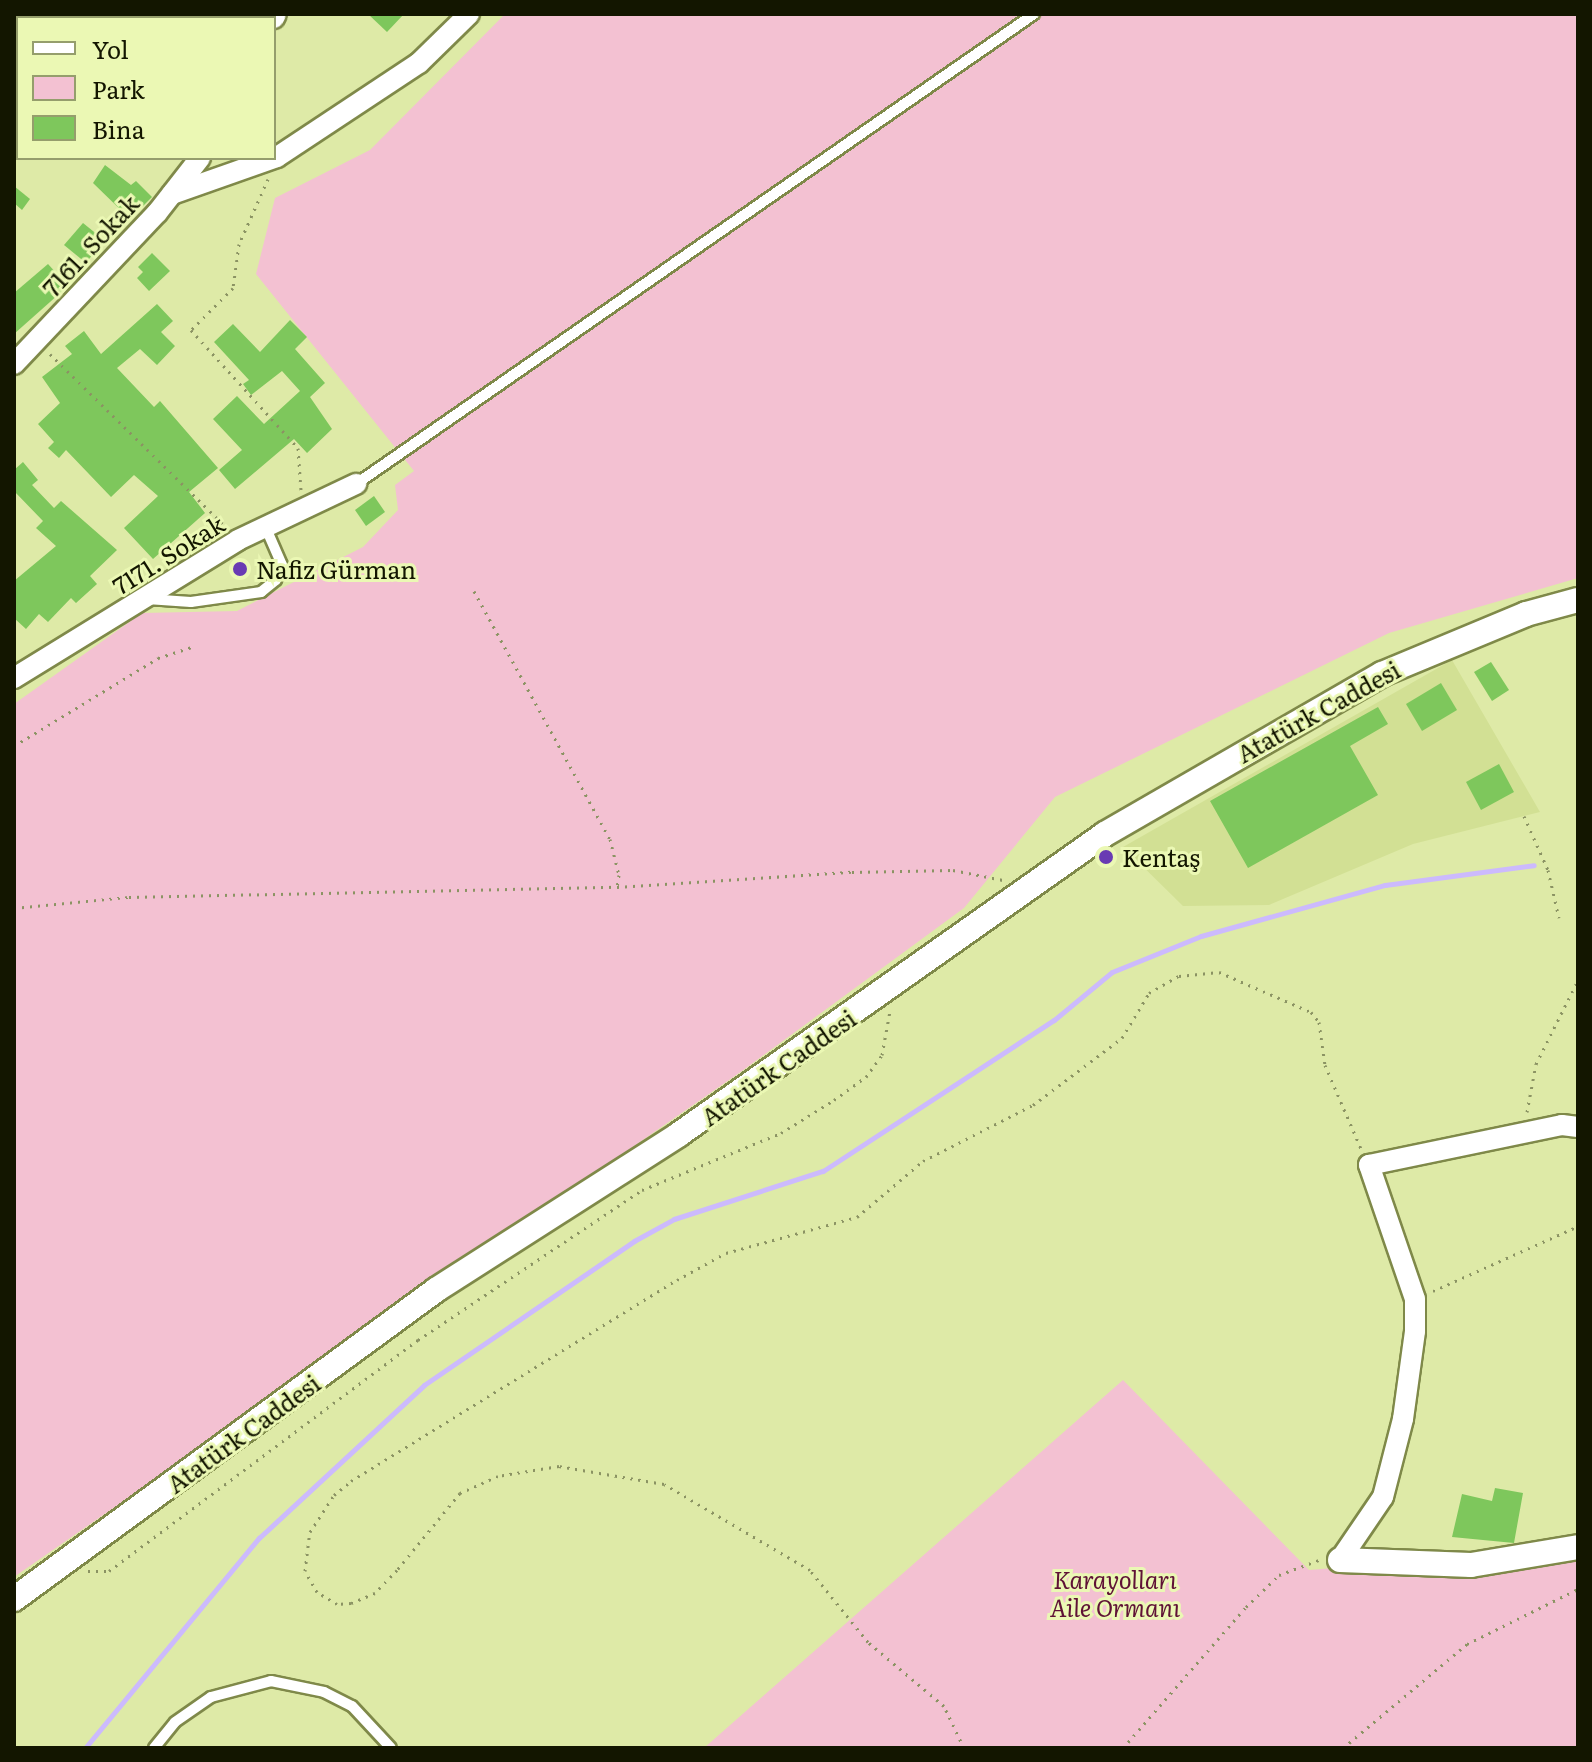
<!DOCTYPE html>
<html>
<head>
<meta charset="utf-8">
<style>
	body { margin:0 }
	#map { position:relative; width:1592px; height:1762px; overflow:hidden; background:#deeaa7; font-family:Literata,serif }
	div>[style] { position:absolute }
	.built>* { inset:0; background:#d2e094 }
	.green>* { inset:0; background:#f3c1d2 }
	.stream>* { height:5px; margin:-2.5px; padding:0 2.5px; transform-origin:2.5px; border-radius:2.5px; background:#ccbafd }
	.building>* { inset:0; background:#7ec75c }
	.path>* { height:3px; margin-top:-1.5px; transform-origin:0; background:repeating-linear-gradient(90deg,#8b9363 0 2px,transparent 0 8px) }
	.roads { filter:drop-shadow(2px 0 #7f8949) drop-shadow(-2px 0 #7f8949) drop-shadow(0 2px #7f8949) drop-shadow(0 -2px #7f8949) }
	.service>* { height:10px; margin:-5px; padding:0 5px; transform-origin:5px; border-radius:5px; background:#fff }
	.minor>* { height:20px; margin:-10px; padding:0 10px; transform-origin:10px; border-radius:10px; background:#fff }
	.tertiary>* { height:24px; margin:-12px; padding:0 12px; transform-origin:12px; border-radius:12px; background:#fff }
	.dots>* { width:22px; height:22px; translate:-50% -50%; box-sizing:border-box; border:4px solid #ebf8b4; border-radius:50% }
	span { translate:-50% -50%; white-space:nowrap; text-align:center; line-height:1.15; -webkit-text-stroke:6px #ebf8b4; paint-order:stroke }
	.street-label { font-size:24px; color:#131600 }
	.poi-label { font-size:24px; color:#131600 }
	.left { translate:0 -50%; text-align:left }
	.park-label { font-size:24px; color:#5f1236; font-style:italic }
	.frame { position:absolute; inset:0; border:16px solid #131600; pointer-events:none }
	.legend { position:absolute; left:16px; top:16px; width:260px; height:144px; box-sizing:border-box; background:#ebf8b4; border:2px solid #959e6c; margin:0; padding:10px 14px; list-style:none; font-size:24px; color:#131600 }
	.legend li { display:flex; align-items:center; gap:16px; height:40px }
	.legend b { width:40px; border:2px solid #959e6c }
</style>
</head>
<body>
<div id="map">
	<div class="built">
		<div style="clip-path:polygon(1452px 660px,1540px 812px,1413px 844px,1269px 905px,1183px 906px,1123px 847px)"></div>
	</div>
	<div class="green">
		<div style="clip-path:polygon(505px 14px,1578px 14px,1578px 578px,1389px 633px,1055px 797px,964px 908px,742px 1071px,14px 1577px,14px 704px,142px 613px,237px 611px,363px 547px,398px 510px,395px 485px,414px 471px,256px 274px,275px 198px,370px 150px)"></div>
		<div style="clip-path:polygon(1123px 1380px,1309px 1570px,1578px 1548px,1578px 1748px,704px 1748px)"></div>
	</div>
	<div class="stream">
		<div style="left:85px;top:1748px;width:273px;rotate:-50.4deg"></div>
		<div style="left:259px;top:1538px;width:225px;rotate:-42.8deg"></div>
		<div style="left:424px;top:1385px;width:255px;rotate:-34.4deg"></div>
		<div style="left:634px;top:1241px;width:46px;rotate:-28.8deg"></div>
		<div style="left:674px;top:1219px;width:157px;rotate:-17.9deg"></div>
		<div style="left:823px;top:1171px;width:276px;rotate:-33.2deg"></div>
		<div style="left:1054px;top:1020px;width:75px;rotate:-39.6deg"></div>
		<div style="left:1112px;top:972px;width:96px;rotate:-22deg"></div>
		<div style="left:1201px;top:936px;width:191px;rotate:-15.5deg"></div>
		<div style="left:1385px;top:885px;width:150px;rotate:-7.6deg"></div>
	</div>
	<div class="building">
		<div style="clip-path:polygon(368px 14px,404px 14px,387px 32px)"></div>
		<div style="clip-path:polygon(105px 165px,131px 185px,136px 181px,152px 197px,130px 219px,93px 183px)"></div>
		<div style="clip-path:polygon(14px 186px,30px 199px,22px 210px,14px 203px)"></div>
		<div style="clip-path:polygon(83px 223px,104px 240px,86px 263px,64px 245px)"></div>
		<div style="clip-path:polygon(152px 253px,170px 271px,149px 291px,137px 278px,143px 272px,138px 267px)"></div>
		<div style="clip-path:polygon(48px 264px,68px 286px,14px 334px,14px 293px)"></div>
		<div style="clip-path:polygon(157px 304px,173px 321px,161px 332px,175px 346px,157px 365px,140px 349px,117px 368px,154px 407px,160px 401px,218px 468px,189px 492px,205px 513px,153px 559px,124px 528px,158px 496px,134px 475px,111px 497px,66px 450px,59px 458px,48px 448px,54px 442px,38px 424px,60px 403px,42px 377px,72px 354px,65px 346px,84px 331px,101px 354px)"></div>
		<div style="clip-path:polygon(290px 320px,307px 337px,295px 349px,325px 383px,310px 397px,332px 429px,307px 453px,294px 439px,235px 489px,219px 470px,242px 450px,213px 419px,237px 396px,264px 424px,300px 391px,282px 371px,251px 395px,243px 384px,249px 380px,214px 342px,233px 324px,260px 352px)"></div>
		<div style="clip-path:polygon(23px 462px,38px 480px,32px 485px,54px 508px,61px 501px,117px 550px,90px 576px,97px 584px,76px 603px,71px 598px,48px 622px,39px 614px,26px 629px,14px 618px,14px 581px,56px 546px,36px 528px,43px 521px,14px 491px,14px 470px)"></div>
		<div style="clip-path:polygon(374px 496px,385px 512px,366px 526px,355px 510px)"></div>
		<div style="clip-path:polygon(1491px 662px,1509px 690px,1492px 701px,1474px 672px)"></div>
		<div style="clip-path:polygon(1441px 683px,1457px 710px,1422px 731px,1406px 704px)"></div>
		<div style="clip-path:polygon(1378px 707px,1388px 724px,1350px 746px,1378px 795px,1248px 868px,1210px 801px)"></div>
		<div style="clip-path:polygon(1499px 764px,1514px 792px,1481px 810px,1466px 782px)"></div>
		<div style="clip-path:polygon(1495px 1488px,1523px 1493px,1514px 1543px,1452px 1537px,1462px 1494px,1492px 1501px)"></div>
	</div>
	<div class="path">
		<div style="left:268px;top:179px;width:71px;rotate:114deg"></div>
		<div style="left:239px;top:244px;width:44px;rotate:97.8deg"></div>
		<div style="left:233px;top:288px;width:59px;rotate:135deg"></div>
		<div style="left:191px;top:330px;width:159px;rotate:47.8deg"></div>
		<div style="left:298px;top:448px;width:42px;rotate:85.9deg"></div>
		<div style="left:50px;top:354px;width:244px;rotate:44.5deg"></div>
		<div style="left:474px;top:591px;width:283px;rotate:61.3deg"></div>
		<div style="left:610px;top:839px;width:37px;rotate:76deg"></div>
		<div style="left:619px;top:875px;width:12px;rotate:99deg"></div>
		<div style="left:14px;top:746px;width:169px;rotate:-31.4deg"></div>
		<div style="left:158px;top:658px;width:38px;rotate:-18deg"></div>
		<div style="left:1524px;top:816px;width:59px;rotate:66deg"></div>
		<div style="left:1548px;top:870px;width:49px;rotate:77.1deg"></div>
		<div style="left:14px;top:908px;width:116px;rotate:-5.5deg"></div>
		<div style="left:129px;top:897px;width:488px;rotate:-1.2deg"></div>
		<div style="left:617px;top:887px;width:235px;rotate:-3.7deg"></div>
		<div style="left:852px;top:872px;width:101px;rotate:-1.1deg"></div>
		<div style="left:953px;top:870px;width:51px;rotate:11.3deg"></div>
		<div style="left:1527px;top:1112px;width:49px;rotate:-79.4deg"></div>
		<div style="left:1536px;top:1064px;width:94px;rotate:-63.4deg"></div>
		<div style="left:1433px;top:1291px;width:159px;rotate:-24.1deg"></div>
		<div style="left:88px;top:1571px;width:21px"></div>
		<div style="left:109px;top:1571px;width:386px;rotate:-36.8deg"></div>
		<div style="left:418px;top:1340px;width:270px;rotate:-33.8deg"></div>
		<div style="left:642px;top:1190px;width:150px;rotate:-22.3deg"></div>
		<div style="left:781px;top:1133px;width:62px;rotate:-31.9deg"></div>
		<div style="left:834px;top:1100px;width:39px;rotate:-36deg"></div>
		<div style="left:866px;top:1077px;width:27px;rotate:-54deg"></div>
		<div style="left:882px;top:1055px;width:45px;rotate:-79.7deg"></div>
		<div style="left:964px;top:1748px;width:47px;rotate:-115.5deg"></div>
		<div style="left:944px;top:1706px;width:99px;rotate:-139.9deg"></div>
		<div style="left:868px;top:1642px;width:92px;rotate:-128.9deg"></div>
		<div style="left:810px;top:1570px;width:169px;rotate:-149.5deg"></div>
		<div style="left:664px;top:1484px;width:107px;rotate:-170.3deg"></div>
		<div style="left:559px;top:1466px;width:62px;rotate:170.7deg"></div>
		<div style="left:498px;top:1476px;width:42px;rotate:155.9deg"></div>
		<div style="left:460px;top:1493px;width:99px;rotate:129.3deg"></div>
		<div style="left:397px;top:1570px;width:32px;rotate:134deg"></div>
		<div style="left:375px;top:1593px;width:26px;rotate:157deg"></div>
		<div style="left:351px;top:1603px;width:14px;rotate:176deg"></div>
		<div style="left:337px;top:1604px;width:23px;rotate:-149deg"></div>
		<div style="left:317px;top:1592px;width:24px;rotate:-120deg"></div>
		<div style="left:305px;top:1571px;width:39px;rotate:-83deg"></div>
		<div style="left:310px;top:1532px;width:44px;rotate:-57deg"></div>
		<div style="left:334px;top:1495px;width:22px;rotate:-39deg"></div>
		<div style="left:351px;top:1481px;width:383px;rotate:-31.7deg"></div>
		<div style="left:677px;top:1280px;width:56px;rotate:-28.9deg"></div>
		<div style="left:726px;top:1253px;width:136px;rotate:-15.4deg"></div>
		<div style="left:857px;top:1217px;width:87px;rotate:-40.3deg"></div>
		<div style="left:923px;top:1161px;width:123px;rotate:-27deg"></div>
		<div style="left:1033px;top:1105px;width:111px;rotate:-37deg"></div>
		<div style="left:1122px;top:1038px;width:52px;rotate:-59deg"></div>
		<div style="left:1149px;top:993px;width:34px;rotate:-30deg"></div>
		<div style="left:1179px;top:976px;width:40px;rotate:-5.7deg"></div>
		<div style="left:1219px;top:972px;width:100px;rotate:23.5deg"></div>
		<div style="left:1311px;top:1012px;width:13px;rotate:51deg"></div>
		<div style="left:1319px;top:1022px;width:43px;rotate:82.1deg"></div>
		<div style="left:1325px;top:1065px;width:94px;rotate:66.7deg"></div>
		<div style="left:1123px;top:1748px;width:187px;rotate:-48.9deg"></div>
		<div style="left:1246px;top:1607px;width:46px;rotate:-44.1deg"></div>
		<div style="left:1279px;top:1575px;width:43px;rotate:-20.6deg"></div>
		<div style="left:1343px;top:1748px;width:162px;rotate:-40deg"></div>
		<div style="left:1467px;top:1644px;width:124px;rotate:-26.4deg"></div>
	</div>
	<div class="roads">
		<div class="service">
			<div style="left:356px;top:484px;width:825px;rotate:-34.73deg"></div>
			<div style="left:147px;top:599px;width:44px;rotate:3.9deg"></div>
			<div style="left:191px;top:602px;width:71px;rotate:-8.1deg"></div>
			<div style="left:261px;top:592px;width:19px;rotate:-39deg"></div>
			<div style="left:276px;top:580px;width:16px;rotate:-68deg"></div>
			<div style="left:282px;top:565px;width:43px;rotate:-113.6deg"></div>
			<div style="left:154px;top:1748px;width:33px;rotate:-51deg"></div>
			<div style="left:175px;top:1722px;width:44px;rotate:-34.8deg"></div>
			<div style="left:211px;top:1697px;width:62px;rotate:-14.9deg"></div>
			<div style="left:271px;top:1681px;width:54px;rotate:11.7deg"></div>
			<div style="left:324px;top:1692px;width:31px;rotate:27deg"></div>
			<div style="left:352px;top:1706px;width:57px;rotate:47.1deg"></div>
		</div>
		<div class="minor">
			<div style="left:274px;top:18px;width:4px;rotate:-63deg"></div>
			<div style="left:172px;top:194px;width:111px;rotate:-19.4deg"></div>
			<div style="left:277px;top:157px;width:170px;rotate:-33.5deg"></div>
			<div style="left:419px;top:63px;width:70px;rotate:-44.4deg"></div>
			<div style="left:14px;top:364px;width:208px;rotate:-46.6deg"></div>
			<div style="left:157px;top:213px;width:70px;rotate:-52deg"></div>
			<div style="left:14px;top:678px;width:263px;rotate:-31.6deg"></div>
			<div style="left:238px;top:540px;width:131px;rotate:-25.4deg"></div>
			<div style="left:1340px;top:1560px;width:76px;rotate:-55.7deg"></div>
			<div style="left:1383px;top:1497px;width:81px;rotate:-75.6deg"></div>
			<div style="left:1403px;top:1419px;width:89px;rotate:-82.2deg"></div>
			<div style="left:1415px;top:1331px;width:32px;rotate:-90deg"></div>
			<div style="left:1415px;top:1299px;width:142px;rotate:-108.9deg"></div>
			<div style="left:1369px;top:1165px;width:197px;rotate:-11.7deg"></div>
			<div style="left:1562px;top:1125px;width:16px;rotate:7deg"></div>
		</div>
		<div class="tertiary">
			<div style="left:14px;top:30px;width:7px;rotate:-56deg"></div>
			<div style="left:1340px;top:1560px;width:131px;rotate:2.2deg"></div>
			<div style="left:1471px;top:1565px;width:109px;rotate:-9.5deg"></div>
			<div style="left:14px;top:1599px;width:523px;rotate:-36.21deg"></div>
			<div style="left:436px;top:1290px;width:287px;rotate:-32.6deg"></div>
			<div style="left:678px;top:1135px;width:522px;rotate:-35.18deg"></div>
			<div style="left:1105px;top:834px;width:320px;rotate:-30deg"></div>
			<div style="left:1382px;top:674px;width:156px;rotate:-22.6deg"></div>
			<div style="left:1526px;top:614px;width:54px;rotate:-15.1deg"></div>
		</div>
	</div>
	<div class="dots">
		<div style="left:240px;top:569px;background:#693bb3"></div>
		<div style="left:1106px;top:857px;background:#693bb3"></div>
	</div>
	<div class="street-label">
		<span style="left:90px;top:245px;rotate:-47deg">7161. Sokak</span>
		<span style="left:168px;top:554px;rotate:-32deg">7171. Sokak</span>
		<span style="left:1318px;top:711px;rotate:-29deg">Atatürk Caddesi</span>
		<span style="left:778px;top:1067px;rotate:-35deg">Atatürk Caddesi</span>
		<span style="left:243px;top:1433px;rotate:-36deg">Atatürk Caddesi</span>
	</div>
	<div class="poi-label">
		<span class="left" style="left:256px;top:569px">Nafiz Gürman</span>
		<span class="left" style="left:1122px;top:857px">Kentaş</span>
	</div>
	<div class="park-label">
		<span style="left:1115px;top:1593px">Karayolları<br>Aile Ormanı</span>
	</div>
	<div class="frame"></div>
	<ul class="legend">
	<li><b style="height:10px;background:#fff"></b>Yol</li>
	<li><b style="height:22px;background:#f3c1d2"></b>Park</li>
	<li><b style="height:22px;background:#7ec75c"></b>Bina</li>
	</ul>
</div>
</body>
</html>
